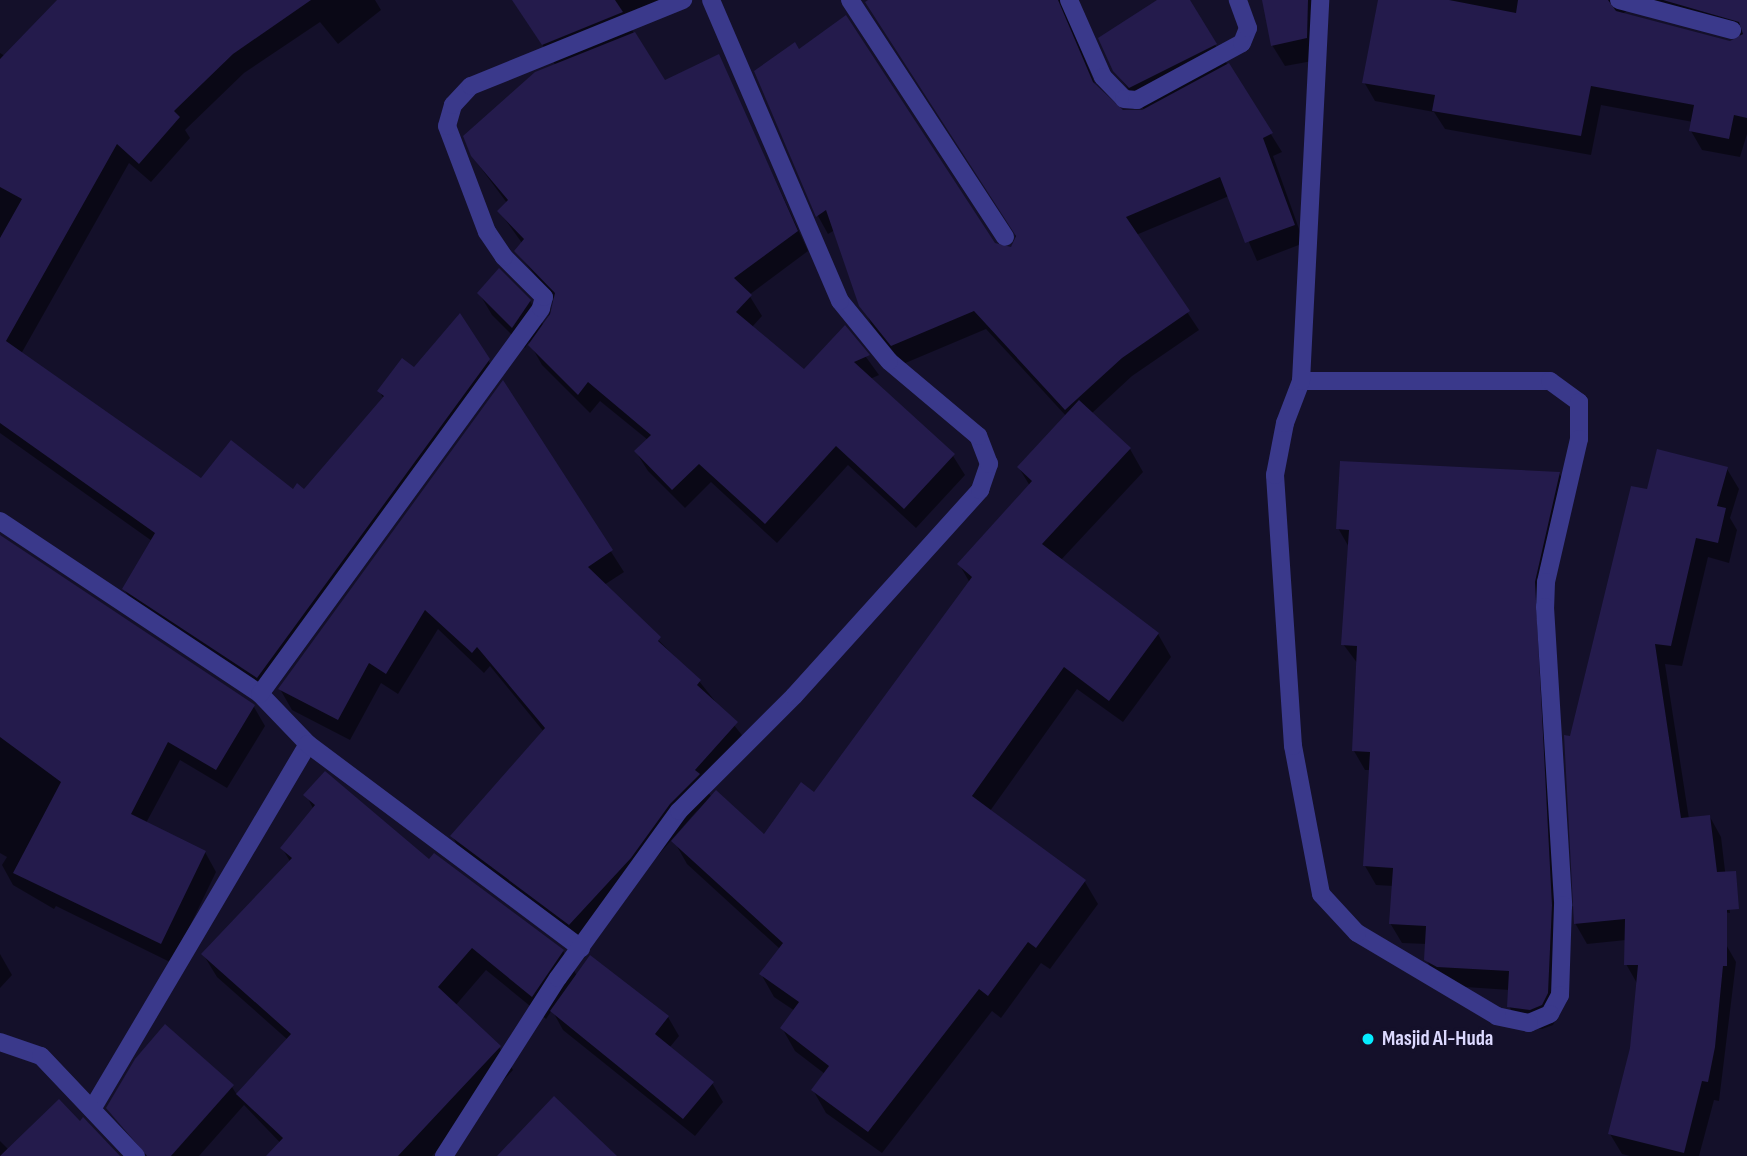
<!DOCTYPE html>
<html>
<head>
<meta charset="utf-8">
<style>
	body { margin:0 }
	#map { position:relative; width:1747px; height:1156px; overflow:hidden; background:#14102a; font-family:"Sofia Sans Condensed",sans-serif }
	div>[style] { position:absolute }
	.shadow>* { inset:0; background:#0007 }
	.building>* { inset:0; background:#241b4c }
	.street>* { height:18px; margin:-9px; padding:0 9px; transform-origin:9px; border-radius:9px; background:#3a398b }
	.dots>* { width:19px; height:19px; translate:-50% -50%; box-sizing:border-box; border:4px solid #14102a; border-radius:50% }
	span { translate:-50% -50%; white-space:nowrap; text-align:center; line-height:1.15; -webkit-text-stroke:7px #14102a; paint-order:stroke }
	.poi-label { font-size:21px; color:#dcd9ff; font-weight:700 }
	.left { translate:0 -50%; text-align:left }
</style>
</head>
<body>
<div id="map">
	<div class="shadow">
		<div style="clip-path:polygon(74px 0,375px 0,381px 10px,338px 44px,320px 22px,244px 73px,185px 130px,190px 138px,151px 182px,129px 163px,21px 354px,201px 480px,305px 492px,384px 399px,379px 391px,414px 369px,488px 360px,500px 380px,269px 697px,136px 608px,124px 589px,152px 541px,0 433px,0 53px,5px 56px)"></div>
		<div style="clip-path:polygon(514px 0,665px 0,628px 24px,665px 82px,718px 56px,808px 251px,749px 295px,762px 316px,752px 327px,804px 372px,845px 328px,879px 375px,870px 379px,953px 456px,965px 475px,916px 528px,848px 465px,777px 543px,711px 482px,685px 508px,648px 471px,636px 452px,648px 440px,600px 401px,590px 413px,542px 365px,529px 342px,525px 348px,492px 315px,479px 293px,530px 301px,544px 326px,555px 300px,516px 251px,522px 243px,499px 211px,507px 203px,472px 156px,556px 66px)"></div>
		<div style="clip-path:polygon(871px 0,1061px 0,1097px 89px,1116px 109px,1146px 112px,1114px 70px,1161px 0,1187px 0,1282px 152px,1273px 156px,1304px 243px,1257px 261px,1229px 196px,1136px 235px,1199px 330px,1132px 376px,1091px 414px,1130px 449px,1143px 472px,1060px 561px,1158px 634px,1171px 657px,1123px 722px,1077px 689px,990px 811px,1085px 882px,1098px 904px,1050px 969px,1041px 963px,1001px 1018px,992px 1011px,882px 1153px,826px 1113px,813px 1090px,825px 1074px,795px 1051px,782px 1028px,795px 1011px,774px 997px,761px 974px,780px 949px,687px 864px,674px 841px,701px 806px,581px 944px,464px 857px,452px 836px,544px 732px,490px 666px,484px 673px,438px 629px,398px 694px,381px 683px,350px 740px,292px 710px,280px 689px,503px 383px,624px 572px,604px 585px,699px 681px,749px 744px,707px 790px,712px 798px,764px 836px,814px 795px,970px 583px,959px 564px,1030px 486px,1019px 468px,1067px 417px,986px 329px,903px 364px,871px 324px,835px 230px,828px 234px,818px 216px,756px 72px,994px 245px,1013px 248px,1016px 232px)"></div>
		<div style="clip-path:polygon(1264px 0,1315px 0,1318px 60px,1285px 66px,1272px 45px)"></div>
		<div style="clip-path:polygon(evenodd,1380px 0,1747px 0,1747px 134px,1740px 157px,1702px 150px,1691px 131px,1693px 122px,1601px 105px,1591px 155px,1445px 129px,1434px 112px,1375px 101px,1364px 82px,1380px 0,1633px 7px,1742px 36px,1729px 43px,1622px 14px,1633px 7px)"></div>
		<div style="clip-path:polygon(1727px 469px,1739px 489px,1730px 518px,1737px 530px,1729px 563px,1708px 557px,1682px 666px,1665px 664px,1689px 819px,1710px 817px,1721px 837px,1730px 913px,1617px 893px,1724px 941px,1736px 962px,1719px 1101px,1714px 1100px,1699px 1156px,1630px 1156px,1622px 1154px,1610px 1134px,1632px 1049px,1638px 985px,1626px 964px,1626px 940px,1587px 944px,1575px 923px,1571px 738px,1648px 491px)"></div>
		<div style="clip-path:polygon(1559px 473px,1570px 493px,1545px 600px,1559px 1013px,1553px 1025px,1542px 1029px,1520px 1026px,1509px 1006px,1510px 990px,1450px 986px,1437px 979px,1426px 959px,1427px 944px,1402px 943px,1390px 923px,1393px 886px,1376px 885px,1365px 866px,1371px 770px,1365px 770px,1354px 751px,1358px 664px,1343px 644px,1350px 549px,1338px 528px)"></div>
		<div style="clip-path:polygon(0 541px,254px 707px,265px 726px,227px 788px,180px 760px,146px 823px,205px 852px,216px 872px,172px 963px,56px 906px,54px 909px,13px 885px,2px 865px,7px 857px,0 853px)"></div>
		<div style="clip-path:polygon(306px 795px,429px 861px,563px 951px,577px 976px,668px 1017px,679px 1036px,670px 1047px,712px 1083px,723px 1102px,695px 1136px,563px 1030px,552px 1010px,546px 1019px,486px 970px,455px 1006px,499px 1047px,513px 1070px,432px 1156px,293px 1156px,244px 1105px,199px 1156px,146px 1156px,108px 1108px,232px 1087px,237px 1095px,288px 1040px,217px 977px,203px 954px,291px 863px,282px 848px,314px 810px)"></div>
		<div style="clip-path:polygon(0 954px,12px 975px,0 988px)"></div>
		<div style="clip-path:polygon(80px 1123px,118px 1156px,0 1156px,0 1141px,8px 1149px)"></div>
	</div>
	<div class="building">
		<div style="clip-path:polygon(57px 0,311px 0,233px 54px,174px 111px,180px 117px,139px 164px,117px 144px,6px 341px,201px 478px,231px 440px,293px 489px,297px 483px,304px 489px,384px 396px,377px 391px,402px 358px,414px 367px,460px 313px,490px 359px,257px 678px,122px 589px,155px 533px,0 423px,0 238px,22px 199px,0 187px,0 59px)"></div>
		<div style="clip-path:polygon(512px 0,615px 0,623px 12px,542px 45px)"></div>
		<div style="clip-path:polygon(868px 0,1058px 0,1093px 82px,1123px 110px,1142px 110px,1229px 63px,1273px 133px,1263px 138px,1295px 225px,1245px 243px,1220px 177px,1126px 217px,1190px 311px,1122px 358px,1065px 410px,974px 311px,891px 346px,859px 306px,826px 210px,816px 217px,754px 71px,795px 42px,799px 49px,846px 15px,995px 243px,1011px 247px,1016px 236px,865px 2px)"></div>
		<div style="clip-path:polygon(1157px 0,1190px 0,1217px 44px,1129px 88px,1113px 71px,1098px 38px)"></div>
		<div style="clip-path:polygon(1262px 0,1308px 0,1307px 38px,1271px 46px)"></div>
		<div style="clip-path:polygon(1378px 0,1449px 0,1516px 13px,1518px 0,1608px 0,1616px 11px,1730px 41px,1743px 34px,1739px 22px,1663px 0,1747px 0,1747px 118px,1734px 115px,1729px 139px,1689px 131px,1694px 105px,1591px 86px,1581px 136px,1432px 111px,1435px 95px,1362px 83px)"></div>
		<div style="clip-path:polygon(635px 32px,665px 80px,719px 54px,798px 231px,734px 278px,752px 295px,736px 312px,804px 369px,845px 325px,870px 355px,854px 362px,955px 454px,904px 509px,836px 446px,765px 524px,699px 464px,672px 490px,634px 451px,651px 435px,588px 382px,578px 395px,528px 345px,550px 314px,555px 293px,514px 251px,524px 239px,497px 211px,508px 200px,471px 156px,463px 136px,535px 72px)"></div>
		<div style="clip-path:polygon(499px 268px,531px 300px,512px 328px,477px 293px)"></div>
		<div style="clip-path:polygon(503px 380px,613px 550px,588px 567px,661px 637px,658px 641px,701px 680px,697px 685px,738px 722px,695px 770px,700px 774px,670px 804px,631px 858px,569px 925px,450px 836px,545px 728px,477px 647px,472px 653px,425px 610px,386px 674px,369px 663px,338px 720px,278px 689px)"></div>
		<div style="clip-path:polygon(1079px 400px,1131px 448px,1042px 544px,1159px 633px,1109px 701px,1064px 667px,972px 796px,1086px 880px,1036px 948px,1028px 942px,988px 996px,979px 989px,868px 1132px,811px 1090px,829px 1066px,780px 1028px,799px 1002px,759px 974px,783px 943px,671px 841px,716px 790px,764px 834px,801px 782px,814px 792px,972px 577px,957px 564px,1032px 481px,1017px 467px)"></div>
		<div style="clip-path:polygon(1657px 449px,1728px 467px,1717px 506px,1726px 508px,1718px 543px,1696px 538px,1671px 646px,1655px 644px,1681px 818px,1710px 815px,1717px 872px,1736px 871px,1739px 909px,1727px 910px,1727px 966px,1723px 966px,1715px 1047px,1708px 1082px,1702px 1081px,1684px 1153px,1608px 1134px,1630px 1048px,1638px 965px,1624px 965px,1625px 919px,1574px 924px,1564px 735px,1570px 736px,1631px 486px,1647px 489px)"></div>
		<div style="clip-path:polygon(1340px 461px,1560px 472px,1535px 582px,1552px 905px,1548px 993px,1542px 1005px,1530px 1010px,1507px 1007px,1509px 971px,1437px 967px,1424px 960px,1426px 926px,1389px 924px,1393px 868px,1363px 866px,1370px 752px,1352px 751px,1357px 646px,1341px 645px,1349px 530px,1336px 529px)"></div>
		<div style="clip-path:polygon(0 535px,255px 705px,216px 770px,168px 742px,131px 814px,206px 851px,161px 944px,13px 873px,61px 782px,0 737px)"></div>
		<div style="clip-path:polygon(325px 771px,429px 859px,434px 853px,564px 950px,532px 997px,472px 948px,438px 987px,501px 1046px,398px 1156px,266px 1156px,283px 1138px,236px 1094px,291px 1034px,201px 954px,292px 858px,280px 848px,315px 805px,303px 795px)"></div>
		<div style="clip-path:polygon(590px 955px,669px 1016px,655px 1034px,714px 1082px,683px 1119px,550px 1011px)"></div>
		<div style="clip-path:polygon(165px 1024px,234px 1085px,171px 1156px,147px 1156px,106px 1108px,135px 1059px)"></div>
		<div style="clip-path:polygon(554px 1096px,617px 1156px,497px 1156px)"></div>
		<div style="clip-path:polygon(59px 1099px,80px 1121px,83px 1117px,120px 1156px,0 1156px)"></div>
	</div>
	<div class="street">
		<div style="left:850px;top:0;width:283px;rotate:56.8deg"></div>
		<div style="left:1069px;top:0;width:84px;rotate:66.2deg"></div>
		<div style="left:1103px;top:77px;width:30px;rotate:46deg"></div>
		<div style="left:1124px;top:99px;width:13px;rotate:4deg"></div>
		<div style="left:1137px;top:100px;width:119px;rotate:-28.5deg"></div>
		<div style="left:1242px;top:43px;width:16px;rotate:-68deg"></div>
		<div style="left:1248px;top:28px;width:30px;rotate:-110deg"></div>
		<div style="left:1619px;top:0;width:117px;rotate:14.9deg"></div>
		<div style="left:1301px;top:381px;width:249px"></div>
		<div style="left:1550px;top:381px;width:36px;rotate:36deg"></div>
		<div style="left:1579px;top:402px;width:37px;rotate:90deg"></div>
		<div style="left:1579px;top:439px;width:147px;rotate:103deg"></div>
		<div style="left:1546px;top:582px;width:25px;rotate:92deg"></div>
		<div style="left:1545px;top:607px;width:299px;rotate:86.5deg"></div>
		<div style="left:1563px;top:905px;width:90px;rotate:91.9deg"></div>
		<div style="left:1560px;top:995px;width:21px;rotate:118deg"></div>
		<div style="left:1550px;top:1014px;width:23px;rotate:157deg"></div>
		<div style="left:1529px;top:1023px;width:33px;rotate:-168deg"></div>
		<div style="left:1497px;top:1016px;width:163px;rotate:-149.3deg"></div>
		<div style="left:1357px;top:933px;width:53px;rotate:-132.7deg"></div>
		<div style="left:1321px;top:894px;width:151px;rotate:-100.7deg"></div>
		<div style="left:1293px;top:746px;width:272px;rotate:-93.8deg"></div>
		<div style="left:1275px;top:475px;width:53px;rotate:-79.1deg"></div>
		<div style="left:1285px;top:423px;width:45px;rotate:-69.1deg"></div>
		<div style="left:1301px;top:381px;width:381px;rotate:-87.1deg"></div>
		<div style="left:0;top:521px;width:312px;rotate:33.6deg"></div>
		<div style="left:260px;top:694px;width:69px;rotate:46.2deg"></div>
		<div style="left:308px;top:744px;width:424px;rotate:120.6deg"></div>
		<div style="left:260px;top:694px;width:477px;rotate:-53.9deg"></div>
		<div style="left:541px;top:308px;width:11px;rotate:-75deg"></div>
		<div style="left:544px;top:297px;width:57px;rotate:-135deg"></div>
		<div style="left:504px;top:257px;width:30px;rotate:-124deg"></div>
		<div style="left:487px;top:232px;width:113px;rotate:-110.7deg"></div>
		<div style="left:447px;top:126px;width:22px;rotate:-74deg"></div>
		<div style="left:453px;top:105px;width:26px;rotate:-47deg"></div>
		<div style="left:471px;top:86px;width:229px;rotate:-22.1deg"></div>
		<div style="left:308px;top:744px;width:341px;rotate:36.8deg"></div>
		<div style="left:0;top:1042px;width:43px;rotate:18.9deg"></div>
		<div style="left:41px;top:1056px;width:138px;rotate:46.5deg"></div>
		<div style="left:444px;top:1156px;width:211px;rotate:-57.4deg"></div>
		<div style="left:558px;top:978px;width:206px;rotate:-54.1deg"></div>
		<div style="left:679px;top:811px;width:163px;rotate:-45deg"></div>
		<div style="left:794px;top:696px;width:278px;rotate:-47.9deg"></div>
		<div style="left:980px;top:490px;width:28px;rotate:-71deg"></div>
		<div style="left:989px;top:464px;width:30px;rotate:-111deg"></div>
		<div style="left:978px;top:436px;width:116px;rotate:-139.9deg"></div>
		<div style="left:889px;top:361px;width:77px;rotate:-129.2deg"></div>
		<div style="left:840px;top:301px;width:327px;rotate:-113.2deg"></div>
	</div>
	<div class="dots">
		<div style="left:1368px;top:1039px;background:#05ecff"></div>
	</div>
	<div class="poi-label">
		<span class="left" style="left:1382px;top:1039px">Masjid Al-Huda</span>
	</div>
</div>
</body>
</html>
